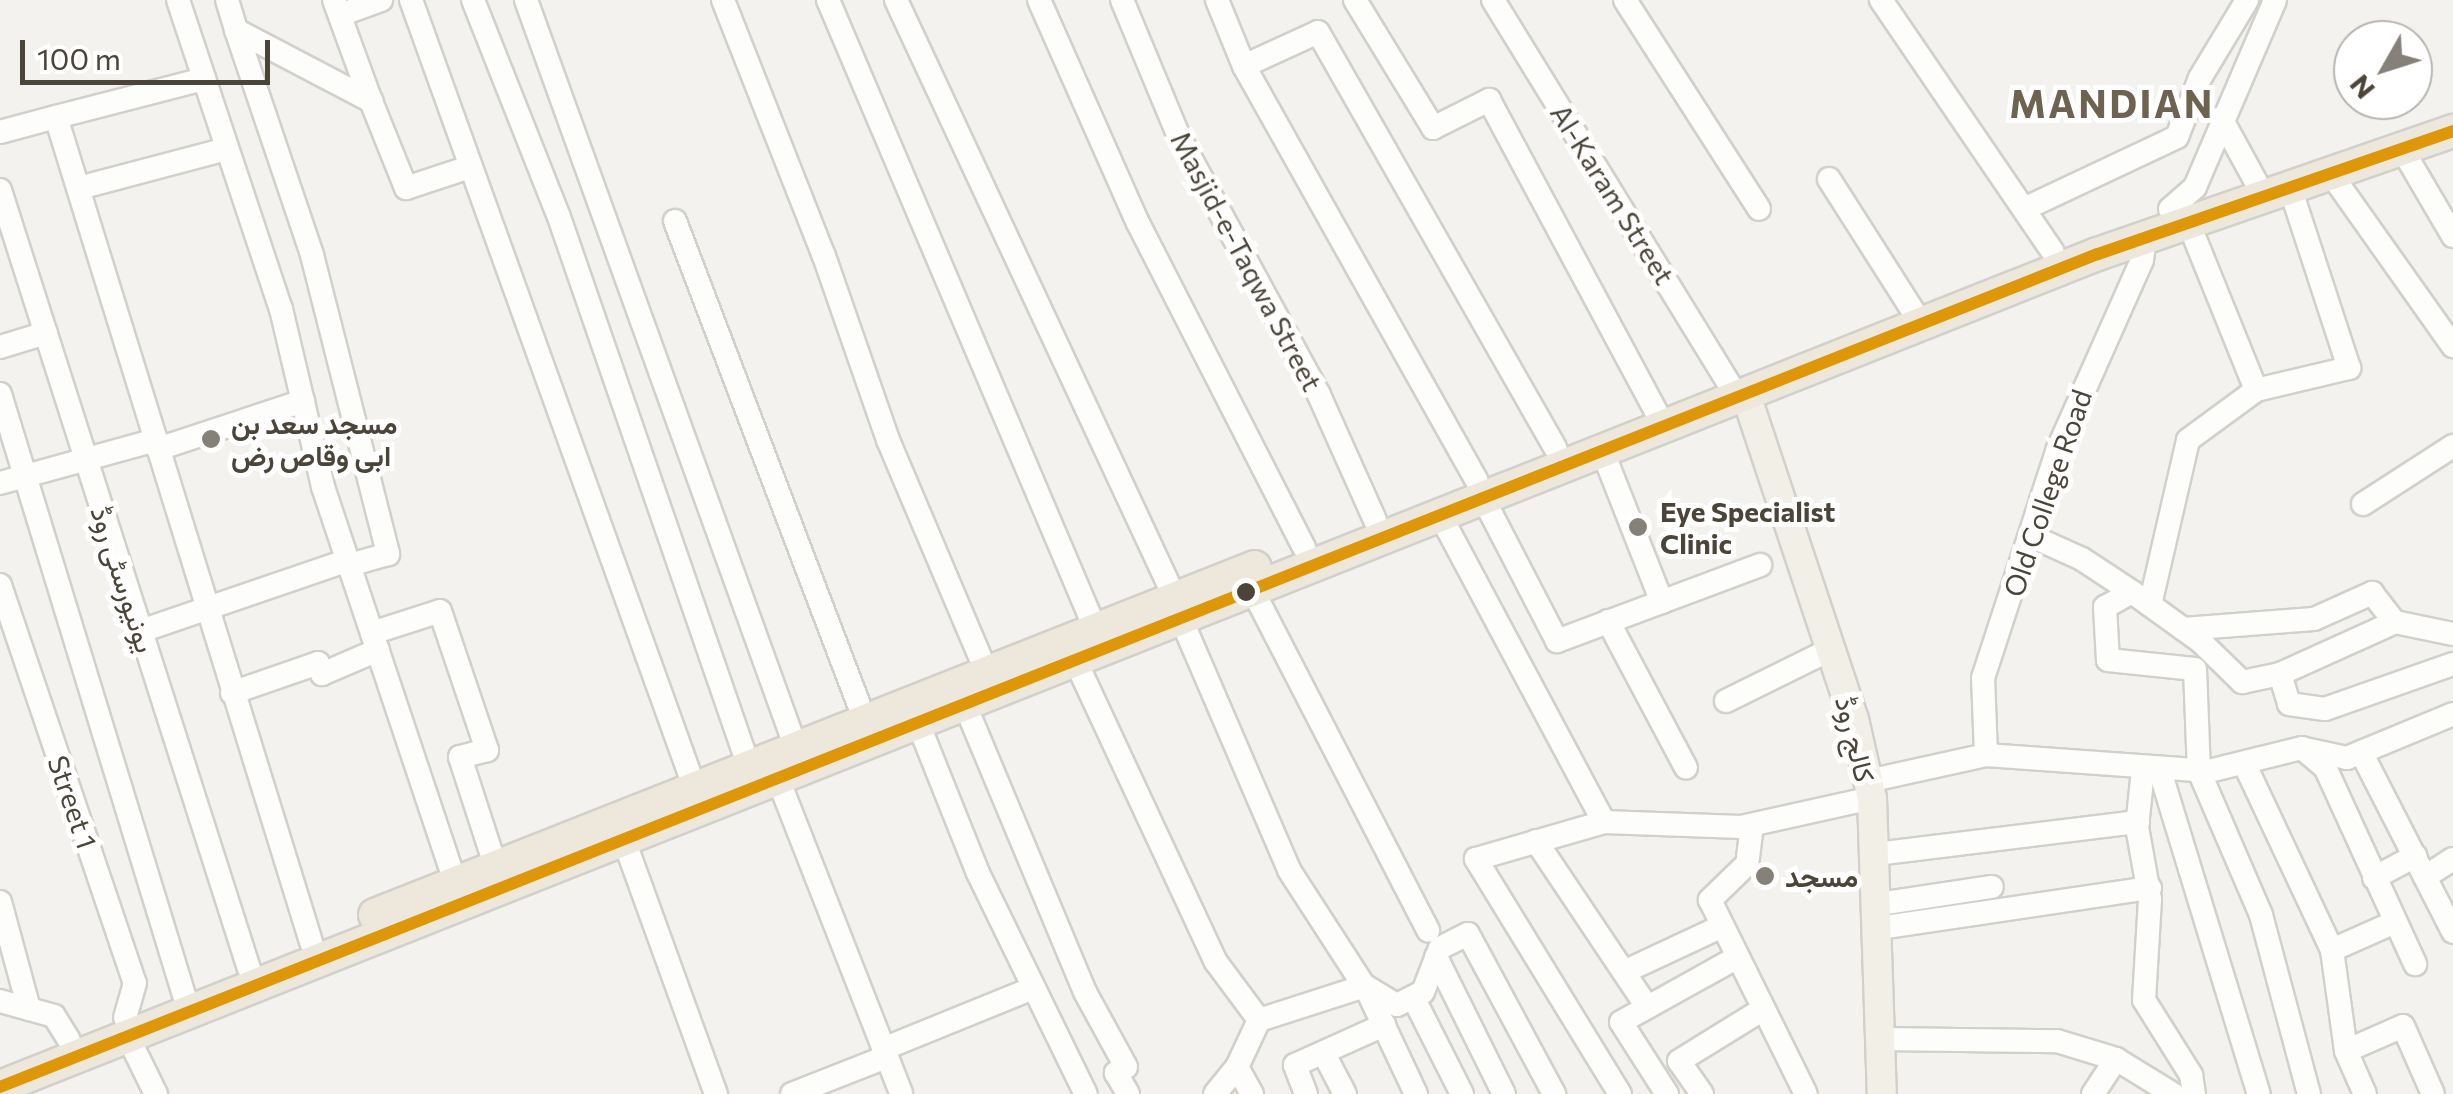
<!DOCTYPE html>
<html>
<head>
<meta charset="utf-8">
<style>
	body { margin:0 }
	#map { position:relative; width:2453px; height:1094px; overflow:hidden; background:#f4f2ee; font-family:Commissioner,Vazirmatn,sans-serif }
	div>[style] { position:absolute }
	.roads { filter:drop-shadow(2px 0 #d2d0cb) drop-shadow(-2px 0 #d2d0cb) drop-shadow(0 2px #d2d0cb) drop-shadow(0 -2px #d2d0cb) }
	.minor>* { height:22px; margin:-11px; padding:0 11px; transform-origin:11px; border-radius:11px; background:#fdfdfc }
	.major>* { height:28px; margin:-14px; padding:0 14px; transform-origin:14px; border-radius:14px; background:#f2efe6 }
	.highway>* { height:32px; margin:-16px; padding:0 16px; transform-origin:16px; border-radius:16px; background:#ede8db }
	.bus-1>* { height:12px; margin:-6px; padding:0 6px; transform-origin:6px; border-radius:6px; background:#dd9709 }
	.dots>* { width:28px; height:28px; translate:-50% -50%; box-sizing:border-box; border:5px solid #fff; border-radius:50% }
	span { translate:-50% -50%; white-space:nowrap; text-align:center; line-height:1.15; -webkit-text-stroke:10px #fff; paint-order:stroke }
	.street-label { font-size:28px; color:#4b4439 }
	.poi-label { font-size:28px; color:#4b4439; font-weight:700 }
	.left { translate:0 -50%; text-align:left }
	.district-label { font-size:38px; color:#6e6250; font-weight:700; letter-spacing:2.5px }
	.north { position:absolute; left:2333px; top:20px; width:100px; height:100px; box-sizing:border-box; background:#fff; border:2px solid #b7b4b0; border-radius:50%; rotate:231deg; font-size:28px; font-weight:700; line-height:40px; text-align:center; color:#4b4439 }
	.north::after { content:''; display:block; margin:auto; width:35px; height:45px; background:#868178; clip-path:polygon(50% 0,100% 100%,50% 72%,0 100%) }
	.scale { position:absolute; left:20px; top:40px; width:250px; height:45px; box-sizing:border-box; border:5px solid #4b4439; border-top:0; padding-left:12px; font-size:30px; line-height:35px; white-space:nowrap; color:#4b4439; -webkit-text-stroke:8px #fff; paint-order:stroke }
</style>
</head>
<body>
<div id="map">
	<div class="roads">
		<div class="minor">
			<div style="left:178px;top:0;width:326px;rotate:71.6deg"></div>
			<div style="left:281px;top:309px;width:183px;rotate:76.7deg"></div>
			<div style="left:323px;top:487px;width:416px;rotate:71.5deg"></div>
			<div style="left:227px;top:0;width:31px;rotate:73deg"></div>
			<div style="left:236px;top:30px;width:153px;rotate:27.7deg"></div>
			<div style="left:371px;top:101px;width:94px;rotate:68.1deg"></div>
			<div style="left:406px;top:188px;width:67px;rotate:-18.2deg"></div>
			<div style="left:334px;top:0;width:108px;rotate:69.9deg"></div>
			<div style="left:411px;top:0;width:835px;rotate:70.2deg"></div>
			<div style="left:473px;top:0;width:233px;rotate:68.4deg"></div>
			<div style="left:559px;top:217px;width:579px;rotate:70.94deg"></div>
			<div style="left:526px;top:0;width:792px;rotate:70.15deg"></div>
			<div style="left:723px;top:0;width:275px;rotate:68.5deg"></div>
			<div style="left:824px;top:256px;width:195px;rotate:70.8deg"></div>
			<div style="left:888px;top:440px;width:251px;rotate:67deg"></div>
			<div style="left:828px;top:0;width:682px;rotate:66.97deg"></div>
			<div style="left:896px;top:0;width:660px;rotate:64.99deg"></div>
			<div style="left:1039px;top:0;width:244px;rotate:66.1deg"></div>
			<div style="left:1138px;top:223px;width:365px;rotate:62.9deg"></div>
			<div style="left:1122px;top:0;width:148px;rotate:67.4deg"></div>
			<div style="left:1179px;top:137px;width:294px;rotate:61.5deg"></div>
			<div style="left:1319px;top:395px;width:137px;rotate:65.9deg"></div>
			<div style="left:1217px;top:0;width:71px;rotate:67.8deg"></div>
			<div style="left:1244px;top:66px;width:475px;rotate:60.7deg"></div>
			<div style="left:1355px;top:0;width:150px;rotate:58.6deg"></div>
			<div style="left:1433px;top:128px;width:63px;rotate:-26.6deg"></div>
			<div style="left:1489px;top:100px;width:357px;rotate:61.8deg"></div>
			<div style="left:1493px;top:0;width:456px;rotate:58.4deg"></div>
			<div style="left:1625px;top:0;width:248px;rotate:57.3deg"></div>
			<div style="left:1881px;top:0;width:304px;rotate:55.7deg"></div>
			<div style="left:340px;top:15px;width:44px;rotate:-20.1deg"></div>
			<div style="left:236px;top:30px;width:237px;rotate:71.3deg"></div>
			<div style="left:312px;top:255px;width:309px;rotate:75.7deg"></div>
			<div style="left:388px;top:554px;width:40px;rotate:164deg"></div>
			<div style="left:1244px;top:66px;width:81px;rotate:-24.7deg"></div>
			<div style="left:1318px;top:32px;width:479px;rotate:60.3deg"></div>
			<div style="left:56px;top:117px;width:153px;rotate:-14.4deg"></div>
			<div style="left:2221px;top:118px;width:73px;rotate:61.3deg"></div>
			<div style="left:0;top:132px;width:58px;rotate:-15deg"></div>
			<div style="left:56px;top:117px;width:864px;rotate:72.82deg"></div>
			<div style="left:2402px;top:149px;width:101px;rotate:59.6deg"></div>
			<div style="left:2331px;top:174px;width:211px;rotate:54.7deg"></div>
			<div style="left:1829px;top:179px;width:160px;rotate:57.5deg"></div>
			<div style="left:79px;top:188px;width:153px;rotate:-14.8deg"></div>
			<div style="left:0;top:190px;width:818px;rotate:72.27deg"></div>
			<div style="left:2024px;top:209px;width:169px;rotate:-25.2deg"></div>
			<div style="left:2177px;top:137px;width:63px;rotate:-68.7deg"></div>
			<div style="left:2200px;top:78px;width:91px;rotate:-58.9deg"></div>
			<div style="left:2170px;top:209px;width:33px;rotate:-41deg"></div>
			<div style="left:2195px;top:187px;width:203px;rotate:-66.8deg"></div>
			<div style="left:675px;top:221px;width:532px;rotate:69.18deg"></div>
			<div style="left:2189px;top:224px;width:179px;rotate:68deg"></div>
			<div style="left:0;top:347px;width:48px;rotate:-16.9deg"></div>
			<div style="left:0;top:394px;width:629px;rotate:72.98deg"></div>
			<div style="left:158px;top:449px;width:153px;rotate:-18.3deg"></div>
			<div style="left:1604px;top:455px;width:158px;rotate:68.5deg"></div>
			<div style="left:0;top:483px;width:162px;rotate:-15.4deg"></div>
			<div style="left:1483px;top:498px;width:161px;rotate:62.6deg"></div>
			<div style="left:1557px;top:641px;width:217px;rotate:-20.5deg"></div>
			<div style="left:2363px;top:504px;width:107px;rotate:-32.8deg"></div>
			<div style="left:1440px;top:515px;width:348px;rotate:61.9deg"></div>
			<div style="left:2031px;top:536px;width:56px;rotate:24.3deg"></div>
			<div style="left:2082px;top:559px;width:60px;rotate:33.4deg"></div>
			<div style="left:2132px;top:592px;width:84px;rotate:35.8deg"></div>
			<div style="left:2200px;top:641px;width:59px;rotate:44.3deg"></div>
			<div style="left:2242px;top:682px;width:39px;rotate:-12deg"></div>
			<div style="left:2280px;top:674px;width:31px;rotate:73deg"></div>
			<div style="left:2289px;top:704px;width:36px;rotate:8deg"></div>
			<div style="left:2325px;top:709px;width:136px;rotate:-19.4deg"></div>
			<div style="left:0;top:585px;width:420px;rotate:71.3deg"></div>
			<div style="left:135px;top:983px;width:36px;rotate:106deg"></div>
			<div style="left:1253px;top:591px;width:382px;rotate:62.7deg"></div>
			<div style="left:2132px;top:592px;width:31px;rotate:151deg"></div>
			<div style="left:2105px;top:607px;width:53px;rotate:86.8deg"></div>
			<div style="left:2108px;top:660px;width:87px;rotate:5.9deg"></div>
			<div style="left:2195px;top:669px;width:102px;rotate:87.8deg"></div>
			<div style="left:2199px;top:771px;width:157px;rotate:66.7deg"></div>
			<div style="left:2261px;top:915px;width:185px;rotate:75deg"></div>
			<div style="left:2150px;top:605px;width:169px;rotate:-77deg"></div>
			<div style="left:2188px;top:440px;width:84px;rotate:-36.3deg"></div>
			<div style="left:2256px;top:390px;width:96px;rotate:-13.3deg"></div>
			<div style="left:2349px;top:368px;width:189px;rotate:-108.1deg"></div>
			<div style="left:1182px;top:621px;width:271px;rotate:66.7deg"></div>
			<div style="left:1289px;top:870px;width:145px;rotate:57.1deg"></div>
			<div style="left:1368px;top:992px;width:113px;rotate:64.8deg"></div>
			<div style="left:1608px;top:621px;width:166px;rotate:62deg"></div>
			<div style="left:2183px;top:629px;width:131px;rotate:-4.4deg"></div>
			<div style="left:2314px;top:619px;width:64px;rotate:-24.1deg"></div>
			<div style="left:2372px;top:593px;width:37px;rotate:52deg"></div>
			<div style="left:141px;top:631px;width:219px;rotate:-18.9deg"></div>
			<div style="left:372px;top:633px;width:71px;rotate:-17.9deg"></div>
			<div style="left:440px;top:611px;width:147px;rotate:71.3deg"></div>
			<div style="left:487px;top:750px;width:28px;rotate:165deg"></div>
			<div style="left:460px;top:757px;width:114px;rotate:72deg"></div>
			<div style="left:1076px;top:662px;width:331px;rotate:65deg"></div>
			<div style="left:1216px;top:962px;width:72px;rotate:53.4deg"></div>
			<div style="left:2280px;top:674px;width:126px;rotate:-24.3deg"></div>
			<div style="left:2395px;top:622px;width:59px;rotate:11.7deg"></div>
			<div style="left:232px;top:693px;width:91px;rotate:-19.2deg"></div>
			<div style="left:318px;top:663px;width:12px;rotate:70deg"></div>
			<div style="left:322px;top:674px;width:61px;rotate:-23.2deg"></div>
			<div style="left:1726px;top:701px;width:117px;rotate:-26.3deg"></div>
			<div style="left:965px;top:705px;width:311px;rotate:67.3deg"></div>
			<div style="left:1085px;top:992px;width:85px;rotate:61.3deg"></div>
			<div style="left:1126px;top:1067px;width:12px;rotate:149deg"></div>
			<div style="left:1116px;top:1073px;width:24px;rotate:60deg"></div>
			<div style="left:918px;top:723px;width:162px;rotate:68.2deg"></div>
			<div style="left:978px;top:873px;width:246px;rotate:64deg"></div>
			<div style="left:2305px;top:749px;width:43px;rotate:12.1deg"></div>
			<div style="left:2347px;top:758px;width:115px;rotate:-22.5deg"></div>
			<div style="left:2361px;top:752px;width:202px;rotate:62.9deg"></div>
			<div style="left:1986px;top:755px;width:77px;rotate:-92.2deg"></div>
			<div style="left:1983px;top:678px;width:239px;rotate:-71.9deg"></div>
			<div style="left:2057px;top:451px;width:209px;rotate:-66deg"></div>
			<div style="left:2142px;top:260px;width:21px;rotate:-82deg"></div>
			<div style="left:2245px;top:765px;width:204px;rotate:64.8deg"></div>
			<div style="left:2332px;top:950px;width:102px;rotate:82.1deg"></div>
			<div style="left:2346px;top:1051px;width:47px;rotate:66.2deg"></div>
			<div style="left:2143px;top:770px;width:57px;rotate:96deg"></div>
			<div style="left:2137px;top:827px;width:73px;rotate:79.8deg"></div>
			<div style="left:2150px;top:899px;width:101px;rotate:93.4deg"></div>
			<div style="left:2144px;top:1000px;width:89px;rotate:57.9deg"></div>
			<div style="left:2191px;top:1075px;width:19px;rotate:81deg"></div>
			<div style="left:2160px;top:771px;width:338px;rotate:73deg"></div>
			<div style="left:778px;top:779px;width:337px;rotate:68.6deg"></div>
			<div style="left:1868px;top:781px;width:121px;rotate:-12.4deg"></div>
			<div style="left:1986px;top:755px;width:224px;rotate:4.1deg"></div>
			<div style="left:2209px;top:771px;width:96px;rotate:-13.9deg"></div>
			<div style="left:2302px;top:748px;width:30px;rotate:40deg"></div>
			<div style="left:2325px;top:767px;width:217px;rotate:65.4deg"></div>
			<div style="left:1752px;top:825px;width:39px;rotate:97deg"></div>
			<div style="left:1747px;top:864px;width:52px;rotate:135.8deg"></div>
			<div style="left:1710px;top:900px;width:216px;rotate:63.7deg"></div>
			<div style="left:624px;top:840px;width:270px;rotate:70.1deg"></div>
			<div style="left:1536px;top:841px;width:200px;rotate:56.2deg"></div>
			<div style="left:1876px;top:854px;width:264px;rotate:-7deg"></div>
			<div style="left:2425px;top:877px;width:33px;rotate:-33deg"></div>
			<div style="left:2374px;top:878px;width:47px;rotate:-28.2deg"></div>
			<div style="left:0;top:902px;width:111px;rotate:74.8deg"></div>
			<div style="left:1879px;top:904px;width:114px;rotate:-8.6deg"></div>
			<div style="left:1879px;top:928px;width:274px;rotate:-8.4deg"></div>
			<div style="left:2332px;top:950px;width:69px;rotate:-24deg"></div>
			<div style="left:1436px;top:957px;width:153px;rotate:63.6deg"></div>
			<div style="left:1624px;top:972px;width:108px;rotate:-25.1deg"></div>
			<div style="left:1413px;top:997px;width:109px;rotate:63.2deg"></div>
			<div style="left:0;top:1001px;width:56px;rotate:15.5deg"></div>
			<div style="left:54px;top:1016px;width:28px;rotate:58deg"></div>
			<div style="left:129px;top:1039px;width:61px;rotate:63.9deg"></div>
			<div style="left:1881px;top:1039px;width:176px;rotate:0.7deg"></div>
			<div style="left:2057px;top:1041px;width:62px;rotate:17deg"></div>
			<div style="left:883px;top:1049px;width:162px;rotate:-22.1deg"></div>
			<div style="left:2346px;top:1051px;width:62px;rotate:-23.7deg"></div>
			<div style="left:2403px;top:1026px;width:74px;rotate:66.2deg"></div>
			<div style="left:1324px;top:1054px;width:45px;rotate:62.3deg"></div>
			<div style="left:1237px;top:1067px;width:31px;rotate:61deg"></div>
			<div style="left:792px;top:1094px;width:101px;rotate:-21.5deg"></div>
			<div style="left:1215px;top:1094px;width:35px;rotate:-51deg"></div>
			<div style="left:1237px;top:1067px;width:52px;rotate:-64.9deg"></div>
			<div style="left:1259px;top:1020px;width:111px;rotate:-17.8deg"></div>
			<div style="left:1365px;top:986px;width:37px;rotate:31deg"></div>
			<div style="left:1397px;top:1005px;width:29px;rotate:-27deg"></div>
			<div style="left:1423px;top:992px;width:47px;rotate:-68.9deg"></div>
			<div style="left:1440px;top:948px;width:31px;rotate:-27deg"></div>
			<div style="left:1468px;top:934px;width:182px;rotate:61.7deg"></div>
			<div style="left:1306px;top:1094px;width:31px;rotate:-111deg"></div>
			<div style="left:1295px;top:1065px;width:98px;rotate:-24.2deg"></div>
			<div style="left:1620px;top:1094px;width:276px;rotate:-121.5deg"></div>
			<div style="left:1476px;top:859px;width:133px;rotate:-16.1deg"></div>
			<div style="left:1604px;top:822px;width:137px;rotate:2.1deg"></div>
			<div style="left:1741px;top:827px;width:134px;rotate:-12.5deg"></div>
			<div style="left:1667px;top:1094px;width:85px;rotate:-122.6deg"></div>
			<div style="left:1621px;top:1022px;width:132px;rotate:-29.1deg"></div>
			<div style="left:1702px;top:1094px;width:40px;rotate:-124.9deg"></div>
			<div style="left:1679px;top:1061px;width:95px;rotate:-31.7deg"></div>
			<div style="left:2093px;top:1094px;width:42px;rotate:-56.7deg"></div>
			<div style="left:2116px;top:1059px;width:67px;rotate:31.6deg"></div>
		</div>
		<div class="major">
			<div style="left:1747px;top:398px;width:338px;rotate:71.6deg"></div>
			<div style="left:1854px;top:719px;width:81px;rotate:77.2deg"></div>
			<div style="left:1872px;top:798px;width:296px;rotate:88.1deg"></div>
		</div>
		<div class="highway">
			<div style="left:375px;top:915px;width:946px;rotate:-21.58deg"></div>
			<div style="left:0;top:1087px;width:2257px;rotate:-21.66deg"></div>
			<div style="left:2098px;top:254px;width:376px;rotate:-19.1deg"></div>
		</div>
	</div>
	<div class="bus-1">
		<div style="left:0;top:1087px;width:2257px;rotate:-21.66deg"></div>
		<div style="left:2098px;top:254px;width:376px;rotate:-19.1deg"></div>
	</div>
	<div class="dots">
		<div style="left:211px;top:439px;background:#868178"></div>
		<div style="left:1638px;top:527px;background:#868178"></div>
		<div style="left:1246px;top:592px;background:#4b4439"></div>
		<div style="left:1765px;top:876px;background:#868178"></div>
	</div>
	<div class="street-label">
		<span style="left:1613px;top:194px;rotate:58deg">Al-Karam Street</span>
		<span style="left:1247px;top:261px;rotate:62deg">Masjid-e-Taqwa Street</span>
		<span style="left:2047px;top:493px;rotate:-71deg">Old College Road</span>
		<span style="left:124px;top:579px;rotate:72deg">یونیورسٹی روڈ</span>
		<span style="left:1856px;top:739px;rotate:76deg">کالج روڈ</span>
		<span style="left:73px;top:802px;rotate:71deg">Street 1</span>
	</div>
	<div class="poi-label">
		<span class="left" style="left:231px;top:439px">مسجد سعد بن<br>ابی وقاص رض</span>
		<span class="left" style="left:1660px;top:527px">Eye Specialist<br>Clinic</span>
		<span class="left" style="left:1785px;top:876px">مسجد</span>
	</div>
	<div class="district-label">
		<span style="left:2112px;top:103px">MANDIAN</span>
	</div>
	<div class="north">N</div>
	<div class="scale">100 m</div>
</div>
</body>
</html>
